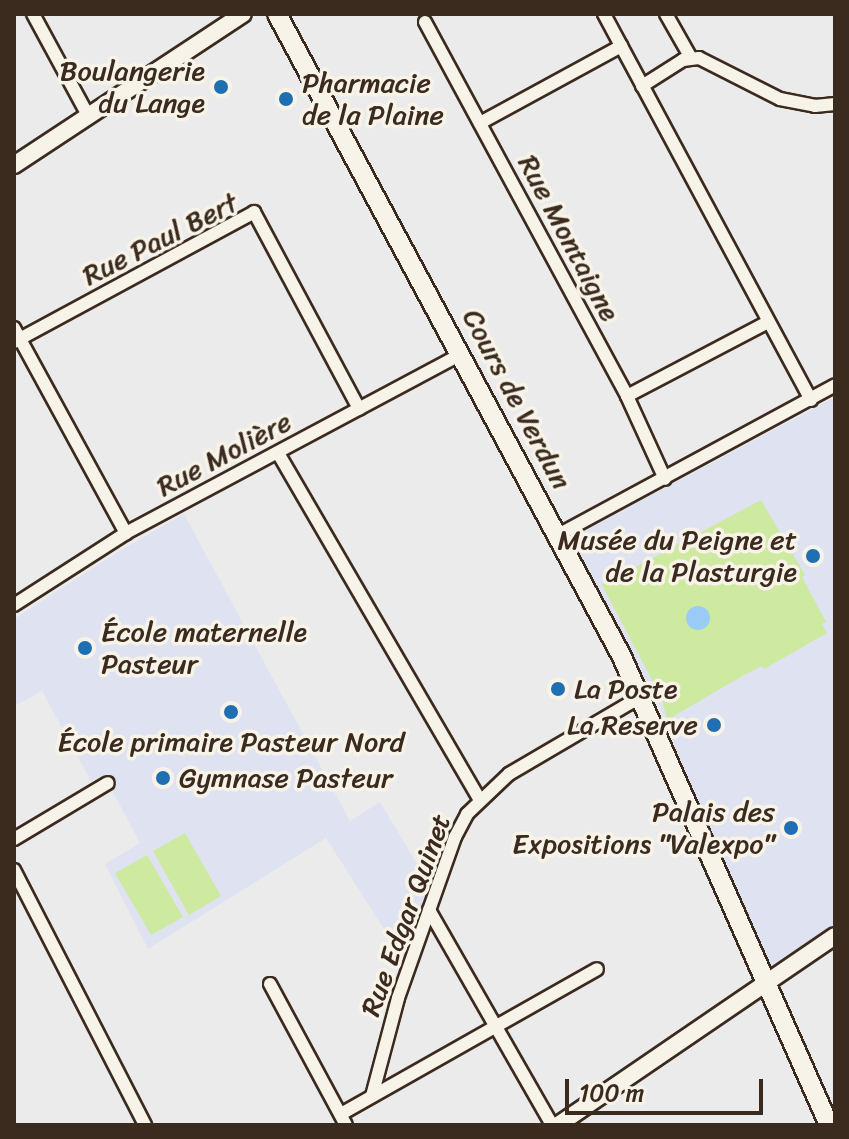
<!DOCTYPE html>
<html>
<head>
<meta charset="utf-8">
<style>
	body { margin:0 }
	#map { position:relative; width:849px; height:1139px; overflow:hidden; background:#ecebec; font-family:Sriracha,sans-serif }
	div>[style] { position:absolute }
	.built>* { inset:0; background:#dee2f1 }
	.green>* { inset:0; background:#cee9a0 }
	.water>* { inset:0; background:#9accf7 }
	.round { border-radius:50% }
	.roads { filter:drop-shadow(2px 0 #3b2a1e) drop-shadow(-2px 0 #3b2a1e) drop-shadow(0 2px #3b2a1e) drop-shadow(0 -2px #3b2a1e) }
	.minor>* { height:12px; margin:-6px; padding:0 6px; transform-origin:6px; border-radius:6px; background:#f7f3e8 }
	.secondary>* { height:16px; margin:-8px; padding:0 8px; transform-origin:8px; border-radius:8px; background:#f7f3e8 }
	.primary>* { height:18px; margin:-9px; padding:0 9px; transform-origin:9px; border-radius:9px; background:#f7f3e8 }
	.dots>* { width:22px; height:22px; translate:-50% -50%; box-sizing:border-box; border:4px solid #f7f3e8; border-radius:50% }
	span { translate:-50% -50%; white-space:nowrap; text-align:center; line-height:1.15; -webkit-text-stroke:7px #f7f3e8; paint-order:stroke }
	.poi-label { font-size:28px; color:#3b2a1e }
	.right { translate:-100% -50%; text-align:right }
	.left { translate:0 -50%; text-align:left }
	.street-label { font-size:28px; color:#3b2a1e }
	.frame { position:absolute; inset:0; border:16px solid #3b2a1e; pointer-events:none }
	.scale { position:absolute; left:565px; top:1079px; width:198px; height:36px; box-sizing:border-box; border:4px solid #3b2a1e; border-top:0; padding-left:10px; font-size:24px; line-height:28px; white-space:nowrap; color:#3b2a1e; -webkit-text-stroke:6px #f7f3e8; paint-order:stroke }
</style>
</head>
<body>
<div id="map">
	<div class="built">
		<div style="clip-path:polygon(835px 397px,835px 937px,766px 984px,657px 700px,564px 542px)"></div>
		<div style="clip-path:polygon(184px 514px,350px 821px,380px 802px,419px 867px,433px 869px,420px 916px,403px 959px,326px 838px,148px 949px,105px 864px,140px 843px,104px 775px,91px 781px,42px 691px,14px 706px,14px 619px,118px 552px)"></div>
	</div>
	<div class="green">
		<div style="clip-path:polygon(761px 500px,805px 575px,802px 577px,826px 622px,822px 624px,827px 633px,764px 669px,762px 666px,744px 675px,667px 720px,662px 699px,602px 585px)"></div>
		<div style="clip-path:polygon(185px 833px,221px 896px,189px 915px,153px 851px)"></div>
		<div style="clip-path:polygon(147px 855px,183px 917px,151px 935px,115px 873px)"></div>
	</div>
	<div class="water">
		<div class="round" style="left:686px;top:606px;width:24px;height:24px"></div>
	</div>
	<div class="roads">
		<div class="minor">
			<div style="left:33px;top:14px;width:117px;rotate:61.5deg"></div>
			<div style="left:604px;top:14px;width:438px;rotate:61.8deg"></div>
			<div style="left:666px;top:14px;width:51px;rotate:60.4deg"></div>
			<div style="left:425px;top:22px;width:425px;rotate:61.6deg"></div>
			<div style="left:627px;top:396px;width:91px;rotate:65.4deg"></div>
			<div style="left:642px;top:86px;width:49px;rotate:-32.4deg"></div>
			<div style="left:683px;top:60px;width:16px;rotate:-7deg"></div>
			<div style="left:699px;top:58px;width:91px;rotate:26.8deg"></div>
			<div style="left:780px;top:99px;width:36px;rotate:11deg"></div>
			<div style="left:815px;top:106px;width:20px;rotate:-6deg"></div>
			<div style="left:480px;top:123px;width:161px;rotate:-28.6deg"></div>
			<div style="left:14px;top:328px;width:234px;rotate:61.4deg"></div>
			<div style="left:14px;top:342px;width:273px;rotate:-28.4deg"></div>
			<div style="left:254px;top:212px;width:223px;rotate:61.9deg"></div>
			<div style="left:627px;top:396px;width:159px;rotate:-27.7deg"></div>
			<div style="left:278px;top:453px;width:400px;rotate:59.8deg"></div>
			<div style="left:558px;top:535px;width:315px;rotate:-28.4deg"></div>
			<div style="left:14px;top:605px;width:133px;rotate:-32.7deg"></div>
			<div style="left:126px;top:533px;width:380px;rotate:-28.1deg"></div>
			<div style="left:14px;top:839px;width:109px;rotate:-30.8deg"></div>
			<div style="left:14px;top:870px;width:287px;rotate:62.8deg"></div>
			<div style="left:429px;top:910px;width:248px;rotate:60.2deg"></div>
			<div style="left:270px;top:984px;width:160px;rotate:61.7deg"></div>
			<div style="left:372px;top:1096px;width:101px;rotate:-75.1deg"></div>
			<div style="left:398px;top:998px;width:171px;rotate:-70.5deg"></div>
			<div style="left:455px;top:837px;width:26px;rotate:-62deg"></div>
			<div style="left:467px;top:814px;width:58px;rotate:-43.6deg"></div>
			<div style="left:509px;top:774px;width:152px;rotate:-30.4deg"></div>
			<div style="left:341px;top:1114px;width:294px;rotate:-29.5deg"></div>
		</div>
		<div class="secondary">
			<div style="left:14px;top:165px;width:274px;rotate:-33.4deg"></div>
			<div style="left:558px;top:1125px;width:335px;rotate:-34.3deg"></div>
		</div>
		<div class="primary">
			<div style="left:277px;top:14px;width:730px;rotate:61.78deg"></div>
			<div style="left:622px;top:657px;width:512px;rotate:66.14deg"></div>
		</div>
	</div>
	<div class="dots">
		<div style="left:221px;top:87px;background:#1f6fb2"></div>
		<div style="left:286px;top:99px;background:#1f6fb2"></div>
		<div style="left:813px;top:556px;background:#1f6fb2"></div>
		<div style="left:85px;top:648px;background:#1f6fb2"></div>
		<div style="left:558px;top:689px;background:#1f6fb2"></div>
		<div style="left:231px;top:712px;background:#1f6fb2"></div>
		<div style="left:714px;top:725px;background:#1f6fb2"></div>
		<div style="left:163px;top:778px;background:#1f6fb2"></div>
		<div style="left:791px;top:828px;background:#1f6fb2"></div>
	</div>
	<div class="poi-label">
		<span class="right" style="left:205px;top:87px">Boulangerie<br>du Lange</span>
		<span class="left" style="left:302px;top:99px">Pharmacie<br>de la Plaine</span>
		<span class="right" style="left:797px;top:556px">Musée du Peigne et<br>de la Plasturgie</span>
		<span class="left" style="left:101px;top:648px">École maternelle<br>Pasteur</span>
		<span class="left" style="left:574px;top:689px">La Poste</span>
		<span class="right" style="left:698px;top:725px">La Reserve</span>
		<span style="left:231px;top:742px">École primaire Pasteur Nord</span>
		<span class="left" style="left:179px;top:778px">Gymnase Pasteur</span>
		<span class="right" style="left:775px;top:828px">Palais des<br>Expositions "Valexpo"</span>
	</div>
	<div class="street-label">
		<span style="left:569px;top:238px;rotate:62deg">Rue Montaigne</span>
		<span style="left:160px;top:239px;rotate:-27deg">Rue Paul Bert</span>
		<span style="left:517px;top:399px;rotate:62deg">Cours de Verdun</span>
		<span style="left:224px;top:454px;rotate:-28deg">Rue Molière</span>
		<span style="left:406px;top:915px;rotate:-70deg">Rue Edgar Quinet</span>
	</div>
	<div class="frame"></div>
	<div class="scale">100 m</div>
</div>
</body>
</html>
